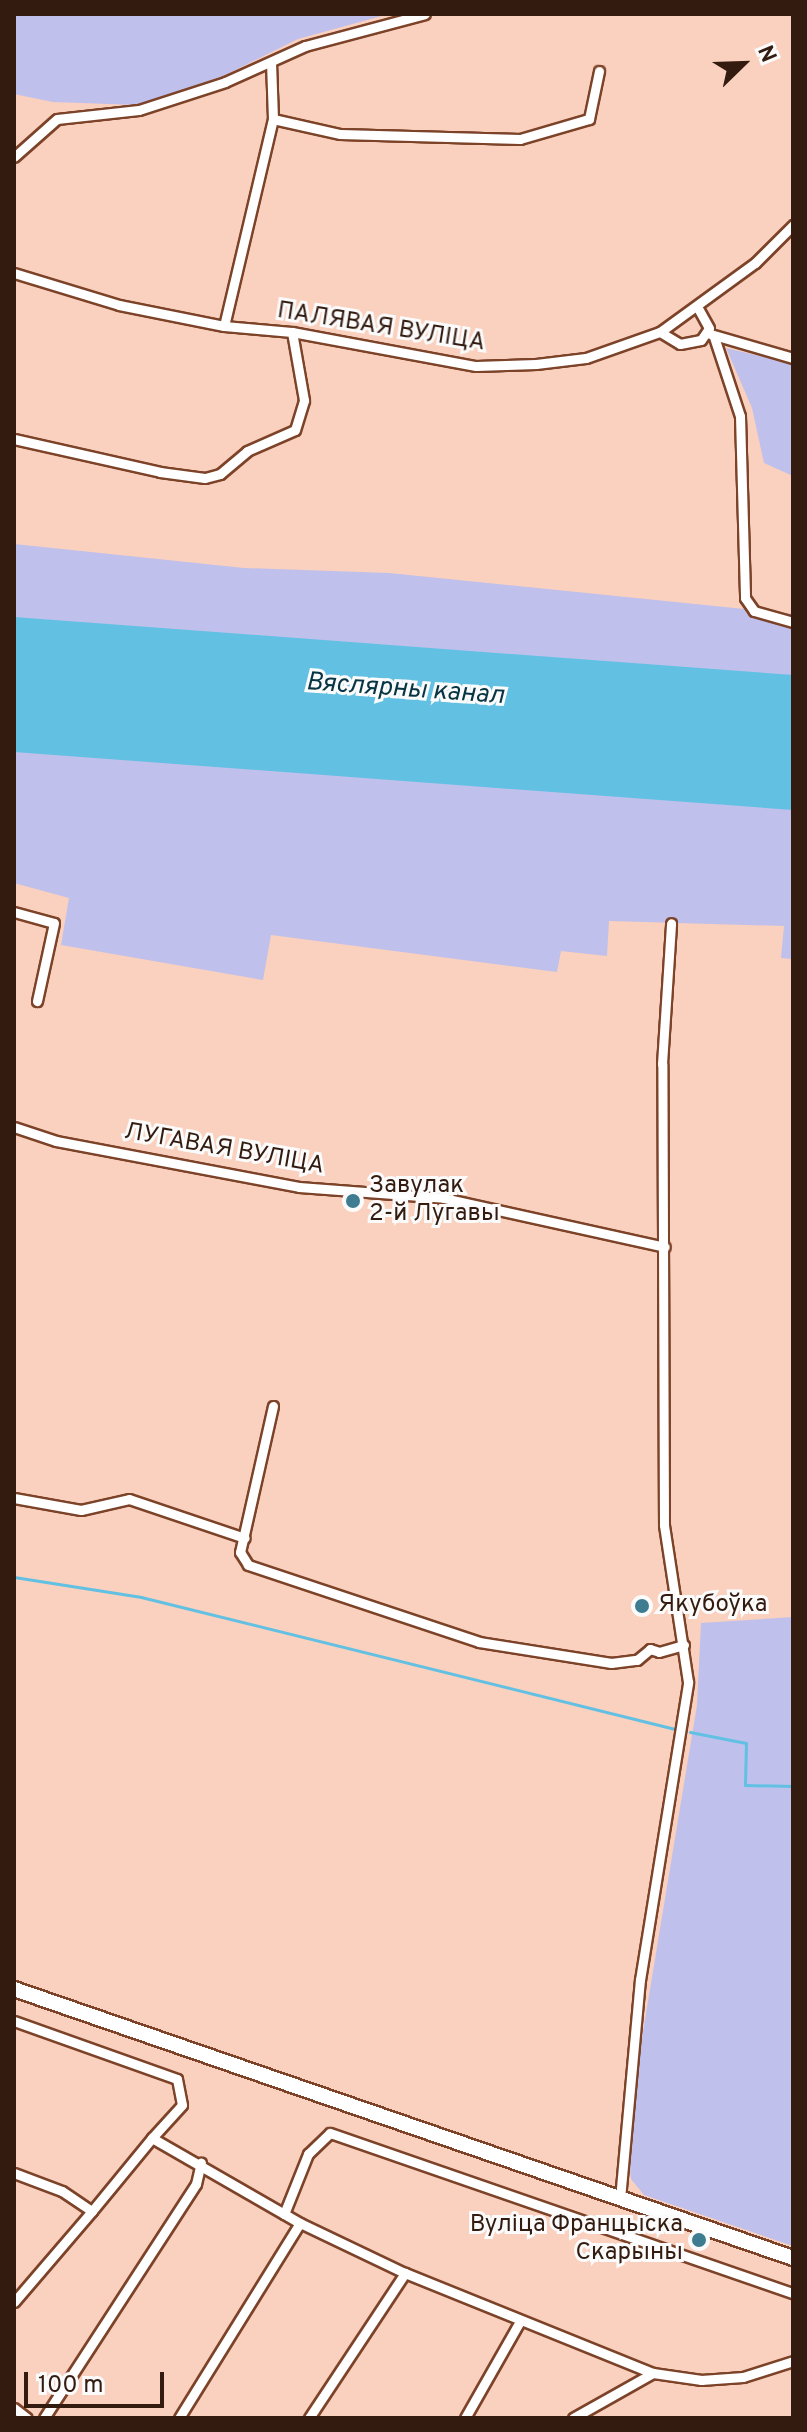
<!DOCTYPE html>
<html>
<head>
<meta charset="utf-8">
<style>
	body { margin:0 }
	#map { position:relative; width:807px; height:2432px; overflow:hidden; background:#fad0be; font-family:Overpass,sans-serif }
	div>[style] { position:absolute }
	.green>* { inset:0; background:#bfc0ec }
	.water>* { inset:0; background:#62c1e3 }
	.stream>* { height:3px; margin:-1.5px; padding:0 1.5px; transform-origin:1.5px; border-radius:1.5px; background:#62c1e3 }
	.roads { filter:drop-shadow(2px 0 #7c4329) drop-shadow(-2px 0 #7c4329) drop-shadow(0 2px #7c4329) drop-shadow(0 -2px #7c4329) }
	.street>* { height:9px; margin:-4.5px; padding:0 4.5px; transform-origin:4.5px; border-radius:4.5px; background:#fff }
	.secondary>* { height:14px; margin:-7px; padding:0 7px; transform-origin:7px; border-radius:7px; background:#fff }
	.dots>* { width:22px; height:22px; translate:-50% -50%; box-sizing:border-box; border:4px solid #fbfbfb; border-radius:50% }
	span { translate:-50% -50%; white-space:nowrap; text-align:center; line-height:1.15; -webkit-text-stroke:6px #fbfbfb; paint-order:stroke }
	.street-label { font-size:24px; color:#331b10 }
	.poi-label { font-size:24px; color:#331b10 }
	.left { translate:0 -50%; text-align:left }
	.right { translate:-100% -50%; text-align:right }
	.water-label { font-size:26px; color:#073543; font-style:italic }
	.frame { position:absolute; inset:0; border:16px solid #331b10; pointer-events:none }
	.north { position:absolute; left:703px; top:24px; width:80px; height:80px; -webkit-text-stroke:6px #fbfbfb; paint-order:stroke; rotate:67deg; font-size:22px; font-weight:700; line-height:32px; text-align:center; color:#331b10 }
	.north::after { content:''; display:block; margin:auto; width:28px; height:36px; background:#331b10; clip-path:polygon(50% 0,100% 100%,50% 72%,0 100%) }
	.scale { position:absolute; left:24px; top:2372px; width:140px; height:36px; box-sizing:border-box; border:4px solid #331b10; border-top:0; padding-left:10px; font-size:24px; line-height:28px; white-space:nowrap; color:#331b10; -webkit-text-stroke:6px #fbfbfb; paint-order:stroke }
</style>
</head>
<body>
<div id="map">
	<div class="green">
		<div style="clip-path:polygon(14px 14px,389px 14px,298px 39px,221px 77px,138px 105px,53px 102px,14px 94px)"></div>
		<div style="clip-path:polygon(726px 348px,793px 364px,793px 476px,764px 463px,752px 408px)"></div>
		<div style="clip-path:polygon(14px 544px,244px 568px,389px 573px,793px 614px,793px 959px,781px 958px,784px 926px,609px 921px,607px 956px,561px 951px,557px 972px,271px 935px,263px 980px,61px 945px,69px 898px,14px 883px)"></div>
		<div style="clip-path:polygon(793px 1617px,793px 2246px,644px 2195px,631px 2179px,630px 2168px,641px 2044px,697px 1705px,701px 1623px)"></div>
	</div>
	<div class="water">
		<div style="clip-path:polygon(14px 617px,793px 675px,793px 810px,14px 752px)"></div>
	</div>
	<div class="stream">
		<div style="left:14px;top:1577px;width:129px;rotate:8.9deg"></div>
		<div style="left:141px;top:1597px;width:550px;rotate:13.88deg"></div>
		<div style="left:690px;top:1732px;width:57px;rotate:11.1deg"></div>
		<div style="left:746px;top:1743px;width:42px;rotate:91.4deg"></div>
		<div style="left:745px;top:1785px;width:48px;rotate:1.2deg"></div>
	</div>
	<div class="roads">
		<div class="street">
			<div style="left:273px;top:119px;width:69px;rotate:12.6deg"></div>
			<div style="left:340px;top:134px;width:180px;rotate:1.6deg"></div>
			<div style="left:520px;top:139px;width:72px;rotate:-16.2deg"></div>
			<div style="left:589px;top:119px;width:49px;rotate:-78.2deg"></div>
			<div style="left:14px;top:157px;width:57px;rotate:-41.5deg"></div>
			<div style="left:57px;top:119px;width:82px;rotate:-6.3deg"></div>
			<div style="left:139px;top:110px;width:90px;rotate:-18deg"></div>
			<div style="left:225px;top:82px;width:88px;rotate:-24.2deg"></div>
			<div style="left:305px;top:46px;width:124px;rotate:-14.9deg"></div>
			<div style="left:14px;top:273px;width:110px;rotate:16.9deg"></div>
			<div style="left:119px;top:305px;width:107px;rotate:11.3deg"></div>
			<div style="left:224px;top:326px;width:68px;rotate:5deg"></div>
			<div style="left:292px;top:332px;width:187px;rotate:10.5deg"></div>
			<div style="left:476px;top:366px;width:60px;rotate:-1.9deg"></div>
			<div style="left:536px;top:364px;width:50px;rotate:-6.8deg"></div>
			<div style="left:586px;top:358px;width:78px;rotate:-19.4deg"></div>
			<div style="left:660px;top:332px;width:117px;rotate:-36deg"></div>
			<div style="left:755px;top:263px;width:54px;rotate:-45deg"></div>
			<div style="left:224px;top:326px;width:213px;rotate:-76.7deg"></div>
			<div style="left:273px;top:119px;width:57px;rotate:-92deg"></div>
			<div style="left:660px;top:332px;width:23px;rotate:31deg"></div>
			<div style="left:680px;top:344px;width:21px;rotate:-11deg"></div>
			<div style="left:701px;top:340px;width:14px;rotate:-56deg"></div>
			<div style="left:709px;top:328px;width:23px;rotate:-119deg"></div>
			<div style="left:707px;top:333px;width:90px;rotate:16.2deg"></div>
			<div style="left:714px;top:337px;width:83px;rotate:71.8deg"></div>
			<div style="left:740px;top:416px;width:182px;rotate:88.4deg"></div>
			<div style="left:745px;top:598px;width:16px;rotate:55deg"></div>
			<div style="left:754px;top:611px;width:41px;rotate:15.8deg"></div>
			<div style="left:14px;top:439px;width:150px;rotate:12.7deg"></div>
			<div style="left:160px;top:472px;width:45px;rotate:7.6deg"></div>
			<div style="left:205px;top:478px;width:16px;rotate:-15deg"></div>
			<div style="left:220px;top:474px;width:35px;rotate:-40deg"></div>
			<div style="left:247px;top:451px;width:52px;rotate:-23.6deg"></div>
			<div style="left:295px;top:430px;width:31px;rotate:-73deg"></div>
			<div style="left:304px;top:400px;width:69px;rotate:-100deg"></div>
			<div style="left:14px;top:912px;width:41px;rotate:15.4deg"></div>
			<div style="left:54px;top:923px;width:80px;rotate:102.3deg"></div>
			<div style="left:14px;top:1127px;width:44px;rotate:18.4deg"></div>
			<div style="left:56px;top:1141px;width:247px;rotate:10.7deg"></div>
			<div style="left:299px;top:1187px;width:145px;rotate:4.3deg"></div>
			<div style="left:444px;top:1198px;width:226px;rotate:12.5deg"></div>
			<div style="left:273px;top:1406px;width:150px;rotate:102.7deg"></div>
			<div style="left:240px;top:1552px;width:15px;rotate:58deg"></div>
			<div style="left:248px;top:1565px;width:243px;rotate:18.4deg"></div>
			<div style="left:479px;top:1642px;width:134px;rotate:9deg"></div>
			<div style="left:611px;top:1663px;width:26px;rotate:-7deg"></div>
			<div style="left:637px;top:1660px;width:17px;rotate:-40deg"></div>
			<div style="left:650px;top:1649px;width:9px;rotate:18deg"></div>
			<div style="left:659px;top:1652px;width:26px;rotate:-16deg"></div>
			<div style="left:14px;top:1498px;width:68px;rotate:10.2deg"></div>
			<div style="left:81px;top:1510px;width:49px;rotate:-12.9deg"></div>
			<div style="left:129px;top:1499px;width:122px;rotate:18.6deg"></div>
			<div style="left:14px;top:2021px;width:173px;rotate:19.6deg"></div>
			<div style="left:177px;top:2079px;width:26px;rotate:79deg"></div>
			<div style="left:182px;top:2105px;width:45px;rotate:132.3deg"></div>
			<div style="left:14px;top:2173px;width:51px;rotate:20.6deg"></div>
			<div style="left:62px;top:2191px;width:36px;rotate:34deg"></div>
			<div style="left:92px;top:2211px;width:94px;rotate:-50.6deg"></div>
			<div style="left:152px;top:2138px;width:171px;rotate:29.9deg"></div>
			<div style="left:300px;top:2223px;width:116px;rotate:25.5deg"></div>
			<div style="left:405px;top:2273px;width:267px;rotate:22deg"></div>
			<div style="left:653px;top:2373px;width:49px;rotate:8.3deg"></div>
			<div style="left:701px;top:2380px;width:42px;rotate:-4.1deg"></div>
			<div style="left:743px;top:2377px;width:52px;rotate:-17.7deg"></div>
			<div style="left:620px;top:2199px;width:220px;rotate:-84.8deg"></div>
			<div style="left:640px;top:1980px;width:302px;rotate:-80.8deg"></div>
			<div style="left:688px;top:1682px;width:159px;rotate:-98.7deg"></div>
			<div style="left:664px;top:1525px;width:461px;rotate:-90.2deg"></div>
			<div style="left:662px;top:1064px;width:141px;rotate:-86.3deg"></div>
			<div style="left:284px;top:2214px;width:65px;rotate:-68.2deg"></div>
			<div style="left:308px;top:2154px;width:30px;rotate:-44deg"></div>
			<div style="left:330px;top:2133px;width:490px;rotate:19.1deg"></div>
			<div style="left:14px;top:2302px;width:120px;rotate:-49.4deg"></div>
			<div style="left:14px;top:2408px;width:16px;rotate:38deg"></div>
			<div style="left:44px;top:2418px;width:279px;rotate:-57deg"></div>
			<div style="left:196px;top:2184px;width:22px;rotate:-77deg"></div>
			<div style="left:179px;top:2418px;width:229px;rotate:-58.2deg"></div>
			<div style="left:309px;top:2418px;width:174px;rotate:-56.5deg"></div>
			<div style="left:465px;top:2418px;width:112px;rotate:-60.4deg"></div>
			<div style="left:573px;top:2418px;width:92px;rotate:-29.4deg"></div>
		</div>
		<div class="secondary">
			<div style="left:14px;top:1989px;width:824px;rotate:19.05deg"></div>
		</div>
	</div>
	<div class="dots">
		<div style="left:353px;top:1201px;background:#3e7c92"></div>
		<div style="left:642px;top:1606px;background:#3e7c92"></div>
		<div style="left:699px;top:2240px;background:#3e7c92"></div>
	</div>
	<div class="street-label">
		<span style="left:381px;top:328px;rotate:9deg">ПАЛЯВАЯ ВУЛІЦА</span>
		<span style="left:224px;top:1150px;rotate:10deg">ЛУГАВАЯ ВУЛІЦА</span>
	</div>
	<div class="poi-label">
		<span class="left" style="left:369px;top:1201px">Завулак<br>2-й Лугавы</span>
		<span class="left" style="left:658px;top:1606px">Якубоўка</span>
		<span class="right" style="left:683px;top:2240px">Вуліца Францыска<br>Скарыны</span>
	</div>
	<div class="water-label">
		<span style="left:405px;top:690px;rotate:4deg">Вяслярны канал</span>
	</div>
	<div class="frame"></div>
	<div class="north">N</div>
	<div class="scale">100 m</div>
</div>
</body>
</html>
